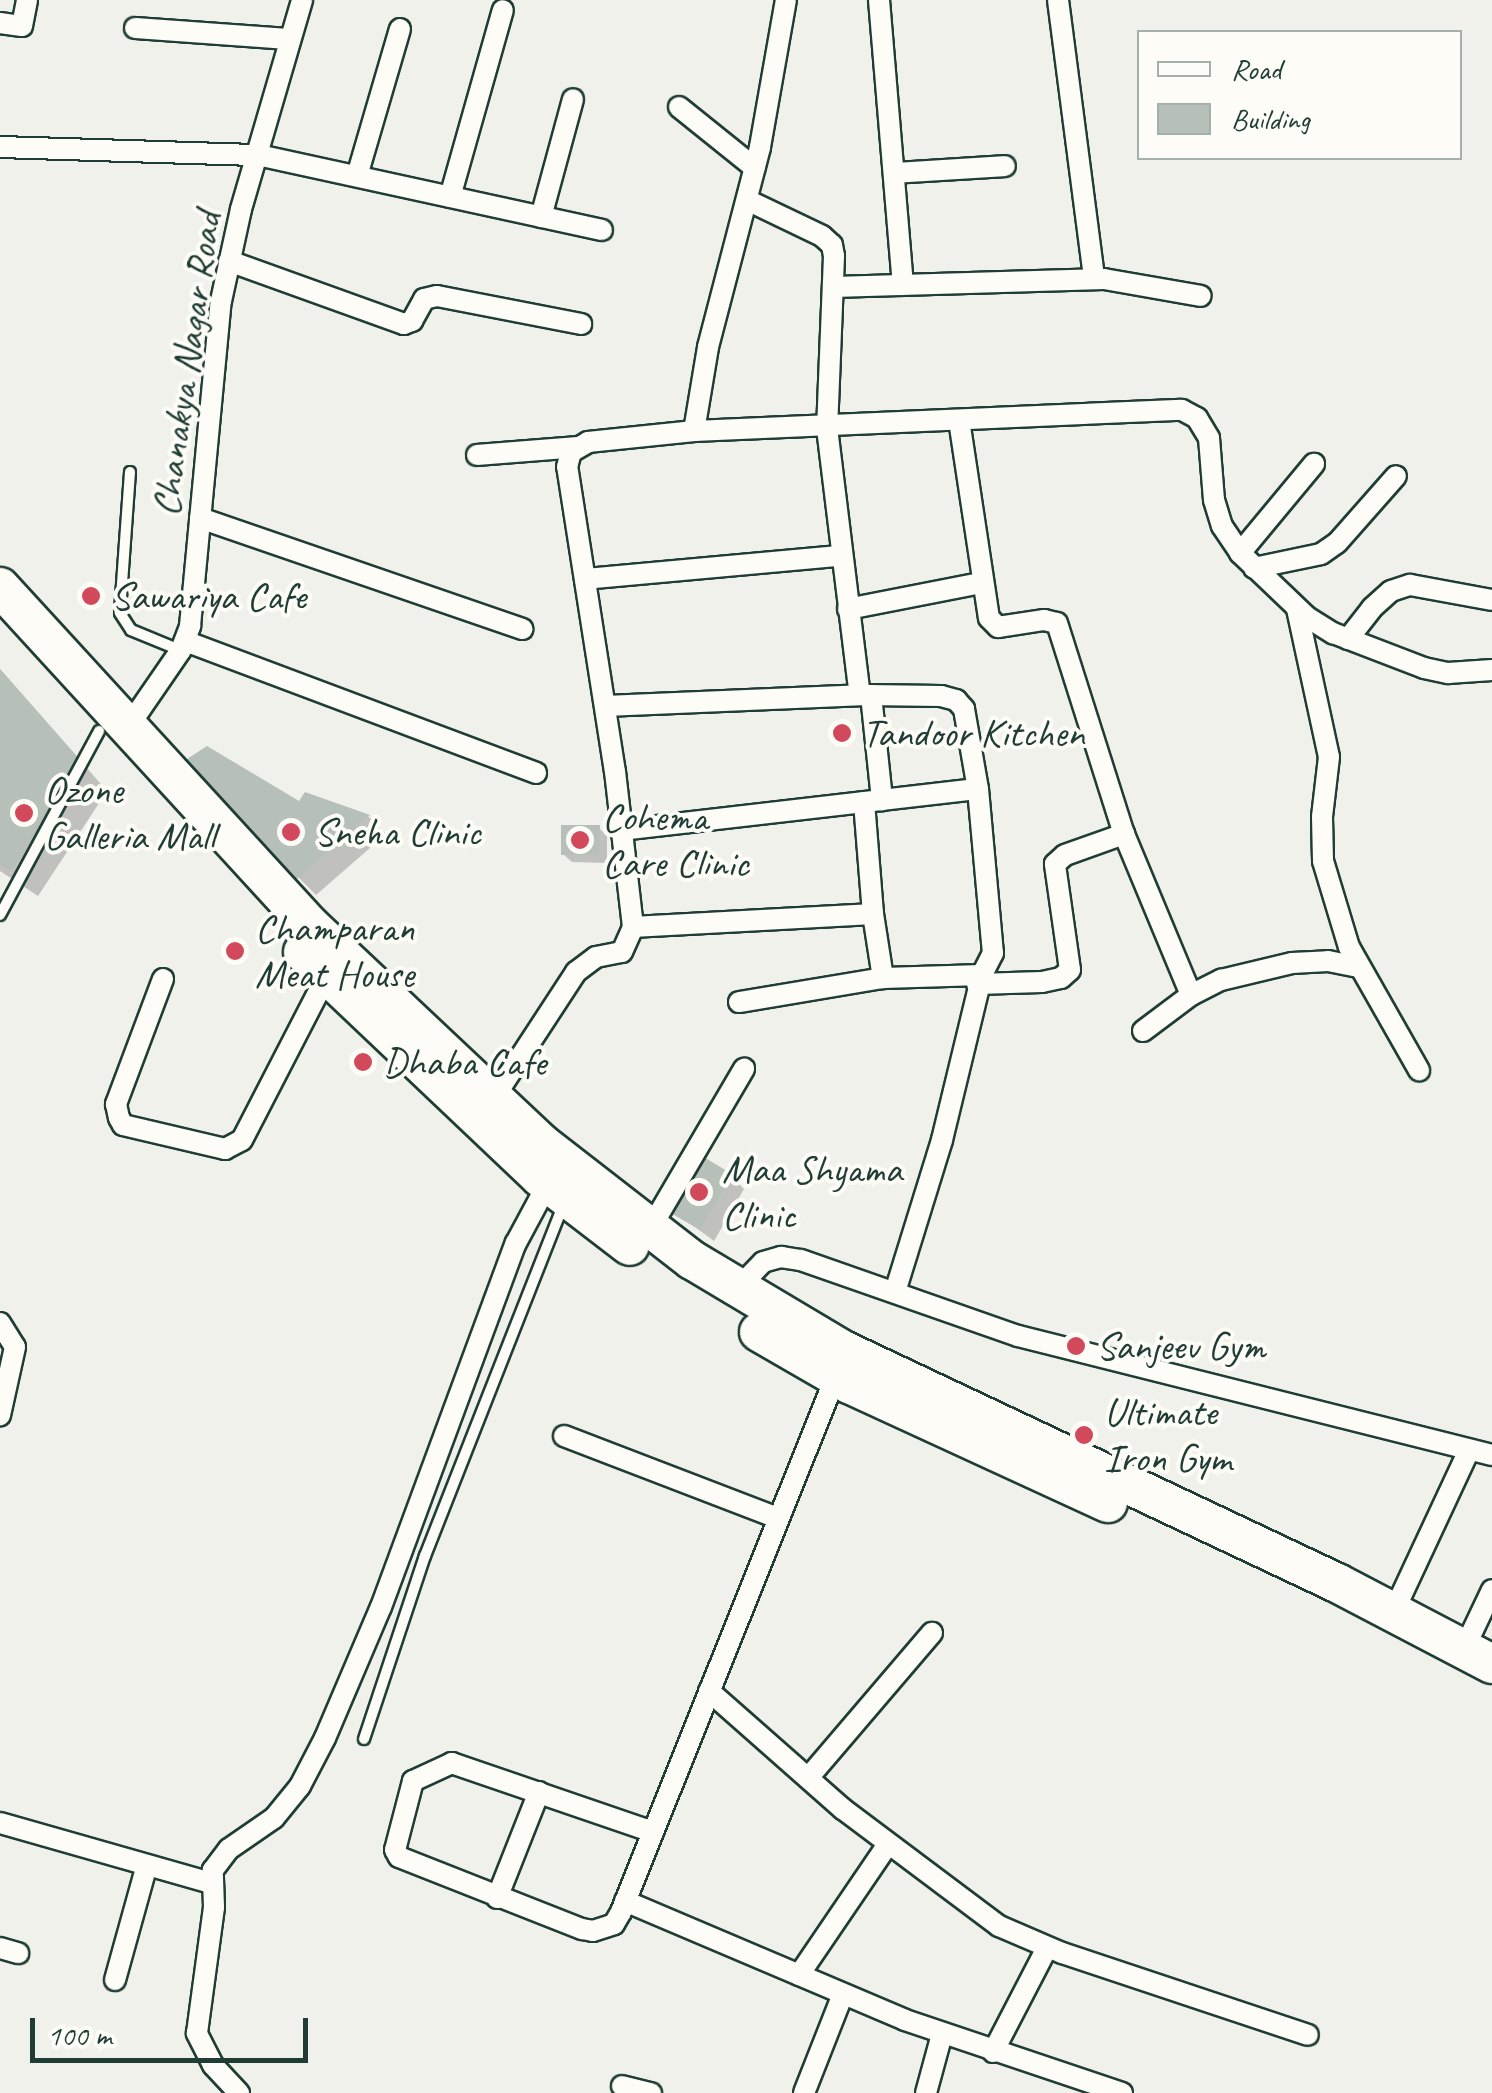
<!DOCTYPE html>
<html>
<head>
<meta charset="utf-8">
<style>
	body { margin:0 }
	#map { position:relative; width:1492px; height:2093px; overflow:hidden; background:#f0f1eb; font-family:Caveat,sans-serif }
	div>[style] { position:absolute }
	.shadow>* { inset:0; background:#0003 }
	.building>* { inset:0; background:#b6bfb8 }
	.roads { filter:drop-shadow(2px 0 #1f3d34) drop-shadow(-2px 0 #1f3d34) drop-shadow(0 2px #1f3d34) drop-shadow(0 -2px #1f3d34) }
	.lane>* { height:10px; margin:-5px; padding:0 5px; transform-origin:5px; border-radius:5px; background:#fdfcf7 }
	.street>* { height:20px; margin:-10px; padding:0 10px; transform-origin:10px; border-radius:10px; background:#fdfcf7 }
	.highway>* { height:38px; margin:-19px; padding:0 19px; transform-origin:19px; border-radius:19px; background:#fdfcf7 }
	.dots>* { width:28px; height:28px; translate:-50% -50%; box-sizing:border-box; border:5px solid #fdfcf7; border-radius:50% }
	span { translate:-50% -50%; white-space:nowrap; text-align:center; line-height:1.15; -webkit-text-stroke:8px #fdfcf7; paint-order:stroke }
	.street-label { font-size:40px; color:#1f3d34 }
	.poi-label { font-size:40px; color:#1f3d34 }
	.left { translate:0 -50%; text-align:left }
	.legend { position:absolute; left:1137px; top:30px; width:325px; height:130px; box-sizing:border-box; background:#fdfcf7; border:2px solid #a4b0a9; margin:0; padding:12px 18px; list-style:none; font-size:30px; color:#1f3d34 }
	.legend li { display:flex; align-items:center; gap:20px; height:50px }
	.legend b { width:50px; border:2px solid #a4b0a9 }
	.scale { position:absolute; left:30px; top:2018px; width:278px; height:45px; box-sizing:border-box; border:5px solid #1f3d34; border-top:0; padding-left:12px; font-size:30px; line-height:35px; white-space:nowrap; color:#1f3d34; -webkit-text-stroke:8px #fdfcf7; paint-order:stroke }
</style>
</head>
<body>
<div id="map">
	<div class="shadow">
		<div style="clip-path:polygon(0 669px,107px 791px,38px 896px,0 871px)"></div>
		<div style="clip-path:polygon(185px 763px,299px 805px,306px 795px,369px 817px,386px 834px,316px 895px)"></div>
		<div style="clip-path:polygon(599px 828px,607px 836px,607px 863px,572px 862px,563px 854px)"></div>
		<div style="clip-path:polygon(731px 1176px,744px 1189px,714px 1241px,673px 1211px)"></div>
	</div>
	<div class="building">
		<div style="clip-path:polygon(0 669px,82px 762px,11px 871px,0 864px)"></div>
		<div style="clip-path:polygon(207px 746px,299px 801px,305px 792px,370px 815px,297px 879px,181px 763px)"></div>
		<div style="clip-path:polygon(561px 825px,600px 825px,599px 855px,561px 855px)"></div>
		<div style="clip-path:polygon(702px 1156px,732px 1174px,700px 1230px,669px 1212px)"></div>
	</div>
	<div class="roads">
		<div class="lane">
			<div style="left:130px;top:472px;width:141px;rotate:94.1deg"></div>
			<div style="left:120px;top:613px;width:20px;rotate:57deg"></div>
			<div style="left:131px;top:630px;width:53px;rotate:22.2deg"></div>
			<div style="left:0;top:915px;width:209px;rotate:-61.7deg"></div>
			<div style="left:364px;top:1739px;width:193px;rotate:-71.6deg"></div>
			<div style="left:425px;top:1556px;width:376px;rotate:-68.5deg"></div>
		</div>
		<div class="street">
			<div style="left:879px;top:0;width:286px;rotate:85.2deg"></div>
			<div style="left:1058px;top:0;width:281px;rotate:82.6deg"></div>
			<div style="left:0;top:23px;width:22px;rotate:8deg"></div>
			<div style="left:22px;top:26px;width:26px;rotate:-79deg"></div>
			<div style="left:135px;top:28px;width:154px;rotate:4.1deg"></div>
			<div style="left:679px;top:107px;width:97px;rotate:38.8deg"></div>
			<div style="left:0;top:147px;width:258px;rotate:1.8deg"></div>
			<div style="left:258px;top:155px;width:352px;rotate:12.3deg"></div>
			<div style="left:894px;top:173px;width:111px;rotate:-3.6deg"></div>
			<div style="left:357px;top:176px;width:153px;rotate:-73.7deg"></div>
			<div style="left:450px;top:197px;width:194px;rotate:-74.2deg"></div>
			<div style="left:747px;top:200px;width:83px;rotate:25.6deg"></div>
			<div style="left:822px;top:236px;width:13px;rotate:42deg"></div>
			<div style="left:832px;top:245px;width:11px;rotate:80deg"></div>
			<div style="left:834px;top:256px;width:172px;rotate:92.3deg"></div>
			<div style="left:827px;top:428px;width:269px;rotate:83deg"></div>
			<div style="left:541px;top:217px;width:122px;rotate:-74.8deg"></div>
			<div style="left:229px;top:261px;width:186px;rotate:19.8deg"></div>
			<div style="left:404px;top:324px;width:9px;rotate:-21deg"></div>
			<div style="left:412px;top:321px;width:25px;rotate:-61deg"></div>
			<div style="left:424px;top:299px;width:13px;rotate:-13deg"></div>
			<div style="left:437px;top:296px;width:147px;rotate:11deg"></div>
			<div style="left:833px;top:287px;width:271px;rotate:-1.7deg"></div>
			<div style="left:1104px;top:279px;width:98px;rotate:9.9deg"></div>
			<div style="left:959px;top:420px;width:200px;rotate:81.4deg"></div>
			<div style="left:989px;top:618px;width:13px;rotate:45deg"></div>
			<div style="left:998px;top:627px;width:47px;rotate:-8.7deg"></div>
			<div style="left:1044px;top:620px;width:13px;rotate:13deg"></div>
			<div style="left:1057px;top:623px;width:221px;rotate:72.4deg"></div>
			<div style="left:1124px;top:834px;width:174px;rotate:67.4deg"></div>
			<div style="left:694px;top:431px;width:85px;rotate:-80.5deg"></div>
			<div style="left:708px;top:347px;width:207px;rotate:-75.4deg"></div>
			<div style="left:760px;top:147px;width:149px;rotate:-80deg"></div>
			<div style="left:477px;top:455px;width:101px;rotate:-4.5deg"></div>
			<div style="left:200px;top:518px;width:341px;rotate:19deg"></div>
			<div style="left:1240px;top:553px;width:116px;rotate:-50.3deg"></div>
			<div style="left:1254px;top:568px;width:68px;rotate:-11.8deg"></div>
			<div style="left:1321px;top:554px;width:19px;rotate:-35deg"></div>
			<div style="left:1337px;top:543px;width:89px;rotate:-48.6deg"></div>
			<div style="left:585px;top:579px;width:256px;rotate:-5.2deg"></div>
			<div style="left:848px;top:609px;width:135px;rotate:-11.1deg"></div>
			<div style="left:1297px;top:609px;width:151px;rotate:77.8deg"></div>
			<div style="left:1329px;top:757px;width:60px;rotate:96.7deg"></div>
			<div style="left:1322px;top:817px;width:44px;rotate:88.7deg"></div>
			<div style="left:1323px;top:861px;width:90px;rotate:73.2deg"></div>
			<div style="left:1349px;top:947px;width:142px;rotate:60.4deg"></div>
			<div style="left:1348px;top:639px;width:39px;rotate:-52deg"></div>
			<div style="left:1372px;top:608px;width:25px;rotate:-42deg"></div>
			<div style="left:1391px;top:591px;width:20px;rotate:-18deg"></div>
			<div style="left:1410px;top:585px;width:83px;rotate:10.4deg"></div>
			<div style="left:185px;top:641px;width:375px;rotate:20.6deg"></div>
			<div style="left:871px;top:695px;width:106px;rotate:84deg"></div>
			<div style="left:605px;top:706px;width:261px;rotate:-2.4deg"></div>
			<div style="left:866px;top:695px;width:75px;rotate:0.8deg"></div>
			<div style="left:941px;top:696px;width:16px;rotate:15deg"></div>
			<div style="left:956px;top:700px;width:12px;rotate:48deg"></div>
			<div style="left:964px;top:709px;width:81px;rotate:80.1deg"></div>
			<div style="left:978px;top:789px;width:165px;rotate:84.8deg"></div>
			<div style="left:993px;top:953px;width:25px;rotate:117deg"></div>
			<div style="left:982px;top:975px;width:99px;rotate:178.3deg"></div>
			<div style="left:883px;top:978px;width:146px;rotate:170.5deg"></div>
			<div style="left:128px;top:727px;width:93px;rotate:-55.5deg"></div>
			<div style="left:181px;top:650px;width:26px;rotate:-69deg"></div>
			<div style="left:190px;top:626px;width:326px;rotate:-84.6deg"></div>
			<div style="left:221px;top:301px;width:94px;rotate:-77.7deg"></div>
			<div style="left:241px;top:209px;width:218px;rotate:-73.7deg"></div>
			<div style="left:864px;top:802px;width:112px;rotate:85.4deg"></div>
			<div style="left:873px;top:914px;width:65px;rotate:81.1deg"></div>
			<div style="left:622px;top:830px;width:358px;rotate:-6.6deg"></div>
			<div style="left:633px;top:927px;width:240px;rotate:-3.1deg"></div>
			<div style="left:163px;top:979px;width:134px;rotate:110.6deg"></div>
			<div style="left:116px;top:1104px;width:14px;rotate:78deg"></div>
			<div style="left:119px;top:1118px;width:8px;rotate:60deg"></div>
			<div style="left:123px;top:1125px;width:105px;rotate:13.2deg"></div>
			<div style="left:225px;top:1149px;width:19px;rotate:-28deg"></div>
			<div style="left:242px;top:1140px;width:183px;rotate:-62.7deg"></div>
			<div style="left:977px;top:984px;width:65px;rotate:-1.8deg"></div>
			<div style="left:1042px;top:982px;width:19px;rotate:-12deg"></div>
			<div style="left:1061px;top:978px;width:12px;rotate:-42deg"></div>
			<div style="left:1070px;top:970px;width:107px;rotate:-98.1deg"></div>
			<div style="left:1055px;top:864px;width:13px;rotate:-42deg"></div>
			<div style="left:1065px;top:855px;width:63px;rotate:-19.6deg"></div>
			<div style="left:1143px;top:1031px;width:60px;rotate:-36.9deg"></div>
			<div style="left:1191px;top:995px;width:34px;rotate:-27deg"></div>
			<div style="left:1221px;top:980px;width:73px;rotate:-13.5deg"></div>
			<div style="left:1292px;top:963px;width:36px;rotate:-3deg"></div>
			<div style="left:1328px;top:961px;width:32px;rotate:11deg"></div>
			<div style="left:493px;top:1099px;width:152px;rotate:-56.8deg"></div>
			<div style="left:576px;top:972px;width:25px;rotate:-37deg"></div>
			<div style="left:596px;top:957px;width:26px;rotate:-11deg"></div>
			<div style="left:622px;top:952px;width:27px;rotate:-66deg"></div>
			<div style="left:633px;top:927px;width:156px;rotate:-96.6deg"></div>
			<div style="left:615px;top:772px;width:309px;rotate:-98.9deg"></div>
			<div style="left:567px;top:467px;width:16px;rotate:-75deg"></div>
			<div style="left:571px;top:452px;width:20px;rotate:-30deg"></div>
			<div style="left:588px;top:442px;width:107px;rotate:-5.9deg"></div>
			<div style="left:694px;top:431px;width:488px;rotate:-2.5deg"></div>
			<div style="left:1182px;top:410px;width:17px;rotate:28deg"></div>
			<div style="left:1197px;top:418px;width:23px;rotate:59deg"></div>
			<div style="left:1209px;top:438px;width:62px;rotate:85.4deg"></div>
			<div style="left:1214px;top:500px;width:27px;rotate:73deg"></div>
			<div style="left:1222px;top:526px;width:32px;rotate:56deg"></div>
			<div style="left:1240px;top:553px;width:93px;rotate:43.7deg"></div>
			<div style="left:1307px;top:617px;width:31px;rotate:32deg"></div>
			<div style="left:1333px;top:633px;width:97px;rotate:21deg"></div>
			<div style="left:1424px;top:668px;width:25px;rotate:12deg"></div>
			<div style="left:1448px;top:673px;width:44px;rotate:-3.9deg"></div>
			<div style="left:650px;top:1229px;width:186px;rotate:-59.6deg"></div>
			<div style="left:737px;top:1289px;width:37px;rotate:-46deg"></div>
			<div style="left:763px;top:1262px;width:19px;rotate:-16deg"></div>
			<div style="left:781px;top:1257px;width:20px;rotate:9deg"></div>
			<div style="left:801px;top:1260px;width:230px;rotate:19.3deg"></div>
			<div style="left:1018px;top:1336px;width:489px;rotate:14.1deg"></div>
			<div style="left:895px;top:1292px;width:159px;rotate:-72.8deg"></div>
			<div style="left:942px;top:1140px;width:170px;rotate:-76.4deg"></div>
			<div style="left:0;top:1323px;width:28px;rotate:58deg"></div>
			<div style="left:15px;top:1347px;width:70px;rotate:102.4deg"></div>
			<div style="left:564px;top:1436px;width:229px;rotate:21deg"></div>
			<div style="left:1394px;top:1611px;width:178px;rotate:-65deg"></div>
			<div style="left:1464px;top:1649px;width:65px;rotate:-64.6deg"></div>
			<div style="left:709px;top:1691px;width:179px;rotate:41.4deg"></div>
			<div style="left:843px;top:1809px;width:195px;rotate:36.9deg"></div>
			<div style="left:999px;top:1926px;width:69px;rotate:23.2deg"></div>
			<div style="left:1062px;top:1953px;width:259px;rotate:18.4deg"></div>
			<div style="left:808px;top:1778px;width:191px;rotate:-49.5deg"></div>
			<div style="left:0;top:1823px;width:219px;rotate:15.9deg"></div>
			<div style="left:653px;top:1832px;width:213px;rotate:-161.1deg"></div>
			<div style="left:452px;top:1763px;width:43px;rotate:155.2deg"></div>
			<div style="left:413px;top:1781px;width:71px;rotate:104.6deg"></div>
			<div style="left:395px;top:1850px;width:8px;rotate:60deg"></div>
			<div style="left:399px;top:1857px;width:197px;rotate:21.5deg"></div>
			<div style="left:582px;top:1929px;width:11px;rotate:10deg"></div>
			<div style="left:593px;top:1931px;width:22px;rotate:-18deg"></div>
			<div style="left:614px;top:1924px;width:14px;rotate:-60deg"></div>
			<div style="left:621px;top:1912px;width:578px;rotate:-68.14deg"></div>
			<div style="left:497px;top:1898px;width:114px;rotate:-68.4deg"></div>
			<div style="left:625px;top:1901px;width:304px;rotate:23deg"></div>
			<div style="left:905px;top:2020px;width:229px;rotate:18.6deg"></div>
			<div style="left:0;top:1948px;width:19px;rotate:16deg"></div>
			<div style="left:799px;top:1975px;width:158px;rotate:-55.8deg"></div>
			<div style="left:115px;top:1980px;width:119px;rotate:-74.5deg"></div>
			<div style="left:993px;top:2052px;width:117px;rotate:-62.6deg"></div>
			<div style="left:622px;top:2086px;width:30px;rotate:14deg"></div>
			<div style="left:239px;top:2093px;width:38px;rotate:-133deg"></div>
			<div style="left:213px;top:2065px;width:36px;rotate:-117deg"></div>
			<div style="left:197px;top:2033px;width:127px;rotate:-82.3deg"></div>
			<div style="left:214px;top:1907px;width:37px;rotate:-92deg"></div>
			<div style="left:213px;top:1870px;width:26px;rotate:-53deg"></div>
			<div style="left:229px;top:1849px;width:55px;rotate:-34.6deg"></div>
			<div style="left:274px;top:1818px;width:41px;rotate:-50.9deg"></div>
			<div style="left:300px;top:1786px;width:54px;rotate:-62.5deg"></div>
			<div style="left:325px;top:1738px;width:142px;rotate:-66.9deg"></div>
			<div style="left:381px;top:1607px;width:388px;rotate:-69.7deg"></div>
			<div style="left:516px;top:1243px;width:76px;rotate:-61.8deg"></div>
			<div style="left:804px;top:2093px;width:106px;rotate:-68.5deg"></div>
			<div style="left:926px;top:2093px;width:61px;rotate:-74.8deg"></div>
		</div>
		<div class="highway">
			<div style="left:0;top:587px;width:461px;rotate:47.5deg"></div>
			<div style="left:312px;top:927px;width:315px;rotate:43.3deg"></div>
			<div style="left:541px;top:1143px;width:191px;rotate:37.8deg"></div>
			<div style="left:692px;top:1260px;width:176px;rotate:30.8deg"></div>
			<div style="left:843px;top:1350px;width:546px;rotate:25.25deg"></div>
			<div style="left:1337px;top:1583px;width:175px;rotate:27.6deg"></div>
			<div style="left:303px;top:952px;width:327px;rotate:43.5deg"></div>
			<div style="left:540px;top:1177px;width:113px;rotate:37.5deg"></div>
			<div style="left:759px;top:1332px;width:104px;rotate:30deg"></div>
			<div style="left:849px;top:1384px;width:285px;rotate:24.7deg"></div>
		</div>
	</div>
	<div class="dots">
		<div style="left:91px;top:596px;background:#d1495b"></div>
		<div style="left:842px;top:733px;background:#d1495b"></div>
		<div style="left:24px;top:813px;background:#d1495b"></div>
		<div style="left:291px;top:832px;background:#d1495b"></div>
		<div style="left:580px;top:840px;background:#d1495b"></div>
		<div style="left:235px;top:951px;background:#d1495b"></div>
		<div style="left:363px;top:1062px;background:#d1495b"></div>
		<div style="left:699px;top:1192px;background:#d1495b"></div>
		<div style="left:1076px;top:1346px;background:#d1495b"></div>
		<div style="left:1084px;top:1435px;background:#d1495b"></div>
	</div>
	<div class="street-label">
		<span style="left:186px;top:364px;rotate:-82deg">Chanakya Nagar Road</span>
	</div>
	<div class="poi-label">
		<span class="left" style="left:111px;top:596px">Sawariya Cafe</span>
		<span class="left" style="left:862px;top:733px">Tandoor Kitchen</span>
		<span class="left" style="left:44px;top:813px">Ozone<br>Galleria Mall</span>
		<span class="left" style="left:602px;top:840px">Cohema<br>Care Clinic</span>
		<span class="left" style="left:314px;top:832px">Sneha Clinic</span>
		<span class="left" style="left:255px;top:951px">Champaran<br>Meat House</span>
		<span class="left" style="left:383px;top:1062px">Dhaba Cafe</span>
		<span class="left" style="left:722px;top:1192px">Maa Shyama<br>Clinic</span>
		<span class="left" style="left:1096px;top:1346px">Sanjeev Gym</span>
		<span class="left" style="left:1104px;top:1435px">Ultimate<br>Iron Gym</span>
	</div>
	<ul class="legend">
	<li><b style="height:12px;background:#fdfcf7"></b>Road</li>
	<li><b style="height:28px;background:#b6bfb8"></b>Building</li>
	</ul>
	<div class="scale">100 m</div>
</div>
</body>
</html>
